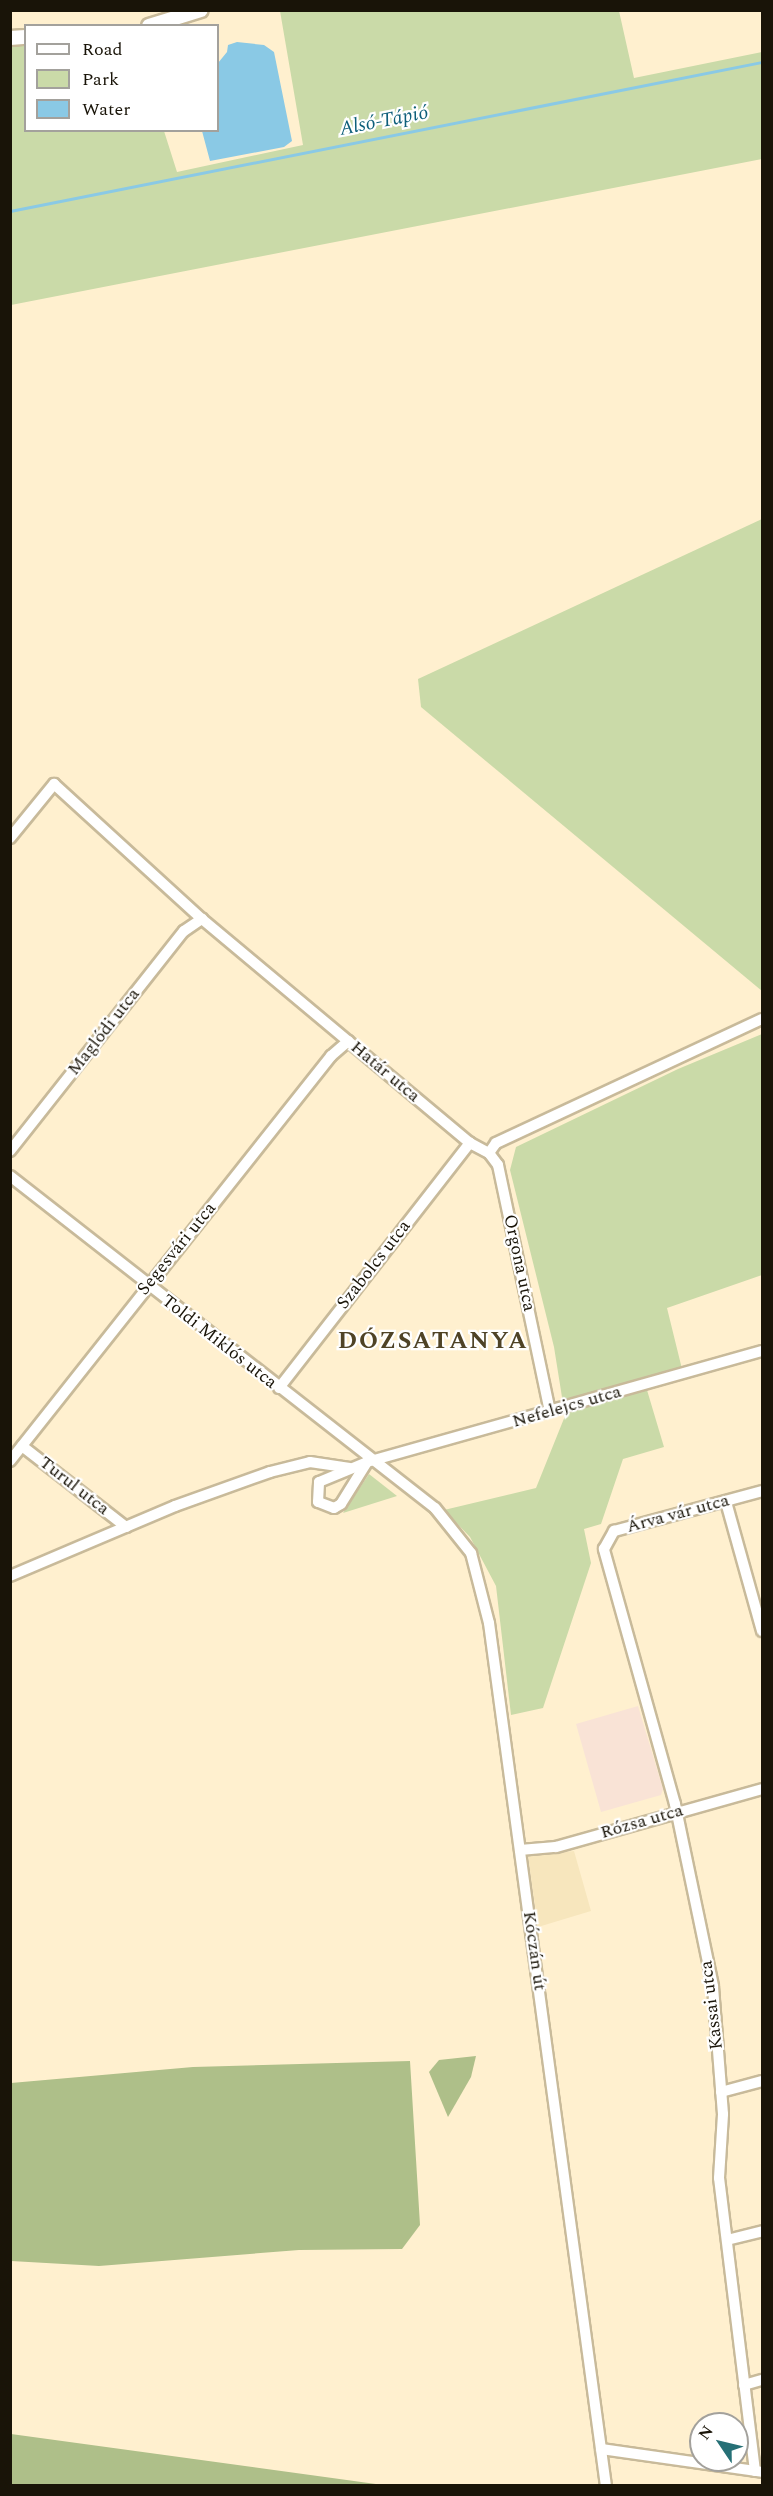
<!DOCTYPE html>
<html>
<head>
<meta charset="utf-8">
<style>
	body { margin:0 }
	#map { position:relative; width:773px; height:2496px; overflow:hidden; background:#fff0cf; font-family:Spectral,serif }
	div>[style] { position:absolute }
	.built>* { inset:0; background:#f7e6bd }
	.education>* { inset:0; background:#f9e3d6 }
	.green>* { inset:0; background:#cadaa8 }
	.forest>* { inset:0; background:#aebf89 }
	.water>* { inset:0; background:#8ac9e5 }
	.stream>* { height:3px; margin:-1.5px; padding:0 1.5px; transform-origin:1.5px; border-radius:1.5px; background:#8ac9e5 }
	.roads { filter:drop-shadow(2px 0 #c8ba9a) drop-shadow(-2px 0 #c8ba9a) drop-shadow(0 2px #c8ba9a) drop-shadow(0 -2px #c8ba9a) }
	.minor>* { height:10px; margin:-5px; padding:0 5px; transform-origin:5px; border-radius:5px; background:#fff }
	.major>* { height:14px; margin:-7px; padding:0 7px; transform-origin:7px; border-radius:7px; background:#fff }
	span { translate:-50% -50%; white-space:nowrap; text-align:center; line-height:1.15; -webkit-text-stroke:4.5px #fff; paint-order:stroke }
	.street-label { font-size:18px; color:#191408 }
	.water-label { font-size:20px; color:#0d5e7a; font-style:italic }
	.district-label { font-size:24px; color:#4f4326; font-weight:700; letter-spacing:1.5px }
	.frame { position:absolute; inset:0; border:12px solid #191408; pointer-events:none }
	.legend { position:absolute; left:24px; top:24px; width:195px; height:108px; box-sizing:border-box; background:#fff; border:2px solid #a3a19c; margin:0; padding:8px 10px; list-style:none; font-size:18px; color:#191408 }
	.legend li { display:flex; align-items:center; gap:12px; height:30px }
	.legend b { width:30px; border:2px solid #a3a19c }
	.north { position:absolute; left:689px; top:2412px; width:60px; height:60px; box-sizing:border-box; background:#fff; border:2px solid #a3a19c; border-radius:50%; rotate:305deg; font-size:16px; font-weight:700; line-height:24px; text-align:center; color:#191408 }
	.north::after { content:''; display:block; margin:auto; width:21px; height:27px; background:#267076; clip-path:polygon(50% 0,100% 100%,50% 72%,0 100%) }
</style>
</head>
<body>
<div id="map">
	<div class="built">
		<div style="clip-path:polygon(574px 1851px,591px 1911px,538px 1927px,528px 1856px)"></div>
	</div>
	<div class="education">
		<div style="clip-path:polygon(638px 1706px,663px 1789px,661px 1795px,601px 1812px,576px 1724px)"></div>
	</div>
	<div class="green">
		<div style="clip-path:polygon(280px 11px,619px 11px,634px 78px,762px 52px,762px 159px,11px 305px,11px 42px,25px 41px,26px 130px,164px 131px,177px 172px,303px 145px)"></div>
		<div style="clip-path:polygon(762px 519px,762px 991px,421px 707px,418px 679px)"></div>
		<div style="clip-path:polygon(762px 1034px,762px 1275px,667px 1308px,682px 1369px,644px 1380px,664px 1447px,623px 1459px,601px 1524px,584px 1529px,591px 1563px,543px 1708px,511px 1715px,496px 1586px,470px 1537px,444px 1510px,536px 1488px,565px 1416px,554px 1347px,510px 1170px,516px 1147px,678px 1069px)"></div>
		<div style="clip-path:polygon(369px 1474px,397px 1496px,343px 1513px)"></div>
	</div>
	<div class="forest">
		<div style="clip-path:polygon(476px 2056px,471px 2077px,448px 2117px,429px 2072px,439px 2060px)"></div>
		<div style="clip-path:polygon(410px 2061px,420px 2225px,402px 2249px,299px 2250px,99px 2266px,11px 2261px,11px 2083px,193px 2067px)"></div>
		<div style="clip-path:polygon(11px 2434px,354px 2481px,383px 2485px,11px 2485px)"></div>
	</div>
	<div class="water">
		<div style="clip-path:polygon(237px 42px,264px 45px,274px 52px,292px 141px,284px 147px,210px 161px,202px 131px,218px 130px,218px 63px,227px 52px,228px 45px)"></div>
	</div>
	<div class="stream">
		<div style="left:10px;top:211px;width:767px;rotate:-11.21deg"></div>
	</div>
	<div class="roads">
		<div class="minor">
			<div style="left:10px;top:838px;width:70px;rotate:-50.8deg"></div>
			<div style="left:54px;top:784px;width:200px;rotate:42.4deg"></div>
			<div style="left:202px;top:919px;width:349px;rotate:39.9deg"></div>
			<div style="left:470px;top:1143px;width:21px;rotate:28deg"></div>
			<div style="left:489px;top:1153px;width:15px;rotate:53deg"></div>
			<div style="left:498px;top:1165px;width:251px;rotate:78.1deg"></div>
			<div style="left:10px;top:1151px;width:280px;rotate:-51.7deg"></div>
			<div style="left:184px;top:931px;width:22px;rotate:-34deg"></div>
			<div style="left:489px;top:1153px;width:12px;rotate:-55deg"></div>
			<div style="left:496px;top:1143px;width:293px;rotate:-25deg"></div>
			<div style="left:10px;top:1176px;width:539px;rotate:38deg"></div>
			<div style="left:435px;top:1508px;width:58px;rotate:51.3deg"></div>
			<div style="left:471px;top:1553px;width:72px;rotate:75.6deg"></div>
			<div style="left:489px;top:1623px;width:871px;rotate:82.28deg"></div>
			<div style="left:279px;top:1388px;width:311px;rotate:-52.1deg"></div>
			<div style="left:22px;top:1446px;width:132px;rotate:37.9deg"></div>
			<div style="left:10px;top:1461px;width:517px;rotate:-51.6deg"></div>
			<div style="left:331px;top:1056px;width:23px;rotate:-41deg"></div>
			<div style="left:367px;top:1462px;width:49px;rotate:121.8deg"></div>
			<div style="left:341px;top:1504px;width:8px;rotate:150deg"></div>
			<div style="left:334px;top:1508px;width:17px;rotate:-159deg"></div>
			<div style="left:318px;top:1502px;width:20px;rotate:-87deg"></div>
			<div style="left:319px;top:1482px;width:52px;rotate:-22.6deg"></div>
			<div style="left:367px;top:1462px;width:410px;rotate:-15.7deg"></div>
			<div style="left:726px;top:1502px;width:134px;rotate:74.4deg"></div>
			<div style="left:10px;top:1576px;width:179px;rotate:-23deg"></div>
			<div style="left:175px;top:1506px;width:101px;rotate:-19.7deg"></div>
			<div style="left:270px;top:1472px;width:41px;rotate:-14deg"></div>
			<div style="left:310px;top:1462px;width:40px;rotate:8.5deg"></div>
			<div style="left:520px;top:1850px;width:36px;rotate:-5deg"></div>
			<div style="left:556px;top:1847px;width:214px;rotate:-15.7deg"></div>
			<div style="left:721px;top:2092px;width:42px;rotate:-15deg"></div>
			<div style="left:727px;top:2240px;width:36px;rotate:-14deg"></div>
			<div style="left:744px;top:2385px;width:19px;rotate:-16deg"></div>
			<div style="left:601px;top:2449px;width:163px;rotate:8.1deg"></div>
			<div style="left:755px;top:2471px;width:295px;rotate:-97deg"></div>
			<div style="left:719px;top:2178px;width:64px;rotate:-86.4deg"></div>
			<div style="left:723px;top:2114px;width:128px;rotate:-94.5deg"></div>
			<div style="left:713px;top:1986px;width:186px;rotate:-101.8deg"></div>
			<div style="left:675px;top:1804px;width:265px;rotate:-105.6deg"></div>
			<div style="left:604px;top:1549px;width:21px;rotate:-61deg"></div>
			<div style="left:614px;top:1531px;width:153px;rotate:-15.1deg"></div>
		</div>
		<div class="major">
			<div style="left:149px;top:26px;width:54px;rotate:-17.1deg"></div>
			<div style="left:10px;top:38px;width:16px;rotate:-4deg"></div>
		</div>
	</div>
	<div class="street-label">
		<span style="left:104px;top:1032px;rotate:-52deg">Maglódi utca</span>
		<span style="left:385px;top:1072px;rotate:40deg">Határ utca</span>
		<span style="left:177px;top:1249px;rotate:-51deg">Segesvári utca</span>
		<span style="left:519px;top:1263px;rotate:78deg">Orgona utca</span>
		<span style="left:374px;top:1265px;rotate:-52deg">Szabolcs utca</span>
		<span style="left:219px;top:1342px;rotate:38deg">Toldi Miklós utca</span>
		<span style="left:567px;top:1407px;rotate:-16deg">Nefelejcs utca</span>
		<span style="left:74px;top:1486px;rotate:38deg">Turul utca</span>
		<span style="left:678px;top:1514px;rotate:-15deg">Árva vár utca</span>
		<span style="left:642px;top:1822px;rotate:-16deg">Rózsa utca</span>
		<span style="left:534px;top:1951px;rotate:82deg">Kóczán út</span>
		<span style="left:712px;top:2005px;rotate:-97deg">Kassai utca</span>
	</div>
	<div class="water-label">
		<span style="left:384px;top:121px;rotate:-11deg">Alsó-Tápió</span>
	</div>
	<div class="district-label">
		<span style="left:433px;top:1342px">DÓZSATANYA</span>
	</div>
	<div class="frame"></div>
	<ul class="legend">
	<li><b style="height:8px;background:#fff"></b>Road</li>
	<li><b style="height:16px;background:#cadaa8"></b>Park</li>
	<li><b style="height:16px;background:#8ac9e5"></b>Water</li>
	</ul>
	<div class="north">N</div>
</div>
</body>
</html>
